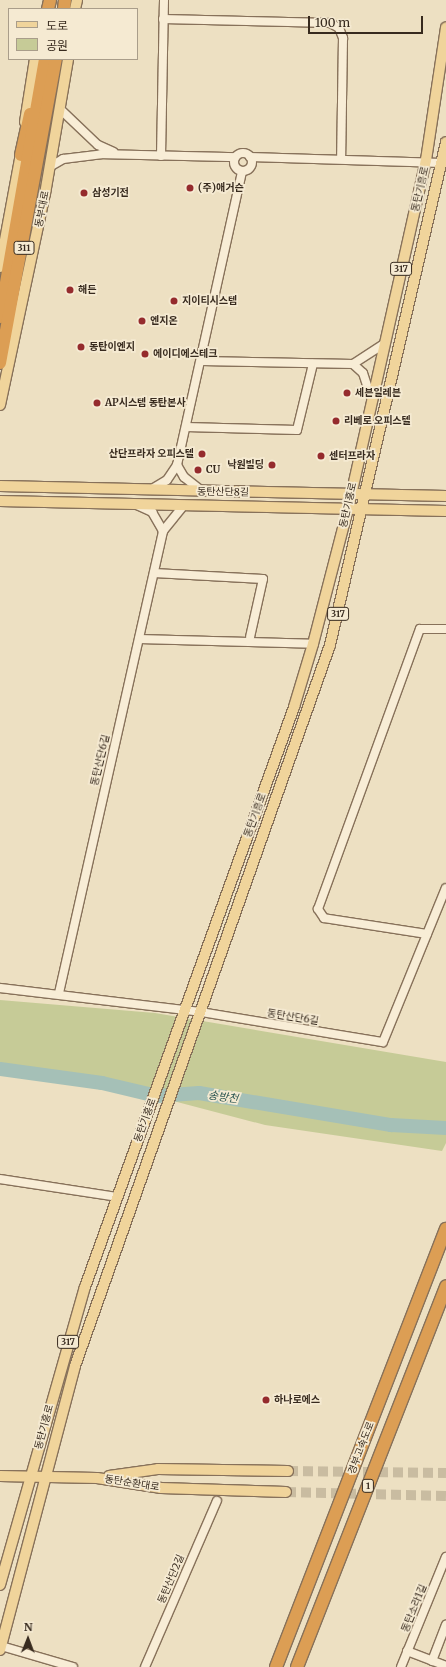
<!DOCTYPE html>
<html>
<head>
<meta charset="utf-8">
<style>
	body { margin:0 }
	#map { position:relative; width:446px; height:1667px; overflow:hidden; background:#ede0c2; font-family:Merriweather,"Noto Sans KR",serif }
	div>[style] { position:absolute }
	.green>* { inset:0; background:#c6cb97 }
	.river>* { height:14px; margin:-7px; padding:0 7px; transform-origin:7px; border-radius:7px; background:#a5c0b7 }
	.major-tunnel>* { height:10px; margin-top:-5px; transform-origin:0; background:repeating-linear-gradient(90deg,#c9bca1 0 10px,transparent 0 15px) }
	.roads { filter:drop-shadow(1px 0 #87715a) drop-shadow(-1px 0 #87715a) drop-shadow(0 1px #87715a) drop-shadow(0 -1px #87715a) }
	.minor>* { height:8px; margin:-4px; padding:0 4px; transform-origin:4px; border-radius:4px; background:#f8edd6 }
	.minor>.ring { margin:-4px; padding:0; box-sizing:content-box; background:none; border:8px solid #f8edd6; border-radius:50% }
	.major>* { height:10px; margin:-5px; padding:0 5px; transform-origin:5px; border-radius:5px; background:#f0d49b }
	.highway>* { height:12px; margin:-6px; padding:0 6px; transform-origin:6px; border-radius:6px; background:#dc9e54 }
	.dots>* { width:11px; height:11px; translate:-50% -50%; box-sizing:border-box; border:2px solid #f5ead2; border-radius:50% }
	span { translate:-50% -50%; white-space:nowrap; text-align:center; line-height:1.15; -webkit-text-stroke:3.5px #f5ead2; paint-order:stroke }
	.shield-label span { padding:1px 3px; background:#f5ead2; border:1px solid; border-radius:3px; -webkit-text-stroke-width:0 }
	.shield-label { font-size:9px; color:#372a1e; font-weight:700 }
	.poi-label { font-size:10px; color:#372a1e; font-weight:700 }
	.left { translate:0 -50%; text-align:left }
	.right { translate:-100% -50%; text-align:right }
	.street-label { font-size:10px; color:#372a1e }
	.water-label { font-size:11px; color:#2d5753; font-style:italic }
	.legend { position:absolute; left:8px; top:8px; width:130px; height:52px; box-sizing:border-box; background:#f5ead2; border:1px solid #a99d8a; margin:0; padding:5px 7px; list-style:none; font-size:12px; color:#372a1e }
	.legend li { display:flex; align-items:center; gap:8px; height:20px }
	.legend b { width:20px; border:1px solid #a99d8a }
	.north { position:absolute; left:8px; top:1619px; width:40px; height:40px; -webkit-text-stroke:3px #f5ead2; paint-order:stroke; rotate:1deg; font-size:11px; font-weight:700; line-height:16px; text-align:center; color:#372a1e }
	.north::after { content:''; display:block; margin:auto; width:14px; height:18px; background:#372a1e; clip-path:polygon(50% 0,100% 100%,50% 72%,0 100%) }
	.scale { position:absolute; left:308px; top:16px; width:115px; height:18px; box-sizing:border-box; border:2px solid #372a1e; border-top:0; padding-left:5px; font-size:12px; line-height:14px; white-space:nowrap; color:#372a1e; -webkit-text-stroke:3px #f5ead2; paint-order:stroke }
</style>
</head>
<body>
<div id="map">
	<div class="green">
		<div style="clip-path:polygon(0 1000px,155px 1013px,446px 1062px,446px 1143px,442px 1151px,265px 1125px,143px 1093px,0 1069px)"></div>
	</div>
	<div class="river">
		<div style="left:0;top:1069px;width:103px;rotate:7.8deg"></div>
		<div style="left:102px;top:1083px;width:57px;rotate:13.3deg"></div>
		<div style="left:157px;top:1096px;width:42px;rotate:-4.1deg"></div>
		<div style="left:199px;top:1093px;width:195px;rotate:9.5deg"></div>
		<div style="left:391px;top:1125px;width:55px;rotate:3.1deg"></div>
	</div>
	<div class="major-tunnel">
		<div style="left:288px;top:1471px;width:158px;rotate:0.7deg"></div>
		<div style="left:286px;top:1492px;width:160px;rotate:1.4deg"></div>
	</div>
	<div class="roads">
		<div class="minor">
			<div style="left:163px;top:19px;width:167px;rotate:1.4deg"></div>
			<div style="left:330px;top:23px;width:10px;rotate:29deg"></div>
			<div style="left:339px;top:28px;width:11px;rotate:68deg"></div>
			<div style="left:343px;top:38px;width:121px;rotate:90.9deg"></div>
			<div style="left:60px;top:109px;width:52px;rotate:43.5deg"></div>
			<div style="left:98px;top:145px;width:17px;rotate:24deg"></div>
			<div class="ring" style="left:234px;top:153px;width:10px;height:10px"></div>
			<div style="left:161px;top:156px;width:156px;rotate:-88.9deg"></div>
			<div style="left:250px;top:157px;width:192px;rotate:1.8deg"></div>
			<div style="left:51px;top:166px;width:14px;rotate:-30deg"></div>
			<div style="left:63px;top:159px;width:38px;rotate:-7deg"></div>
			<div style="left:101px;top:154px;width:134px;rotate:1.3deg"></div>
			<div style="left:202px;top:361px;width:151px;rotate:1.1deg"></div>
			<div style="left:353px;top:364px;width:37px;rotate:-33deg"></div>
			<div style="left:353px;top:364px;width:13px;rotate:42deg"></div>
			<div style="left:363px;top:373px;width:25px;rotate:72deg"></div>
			<div style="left:186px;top:427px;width:111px;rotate:1.5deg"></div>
			<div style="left:297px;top:430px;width:68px;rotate:-76.4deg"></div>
			<div style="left:177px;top:465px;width:14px;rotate:60deg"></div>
			<div style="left:184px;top:477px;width:23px;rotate:38deg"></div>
			<div style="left:152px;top:489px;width:17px;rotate:-31deg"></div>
			<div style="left:167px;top:480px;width:18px;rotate:-56deg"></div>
			<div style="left:177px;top:465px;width:301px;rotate:-77.5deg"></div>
			<div style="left:137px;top:505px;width:17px;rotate:25deg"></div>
			<div style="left:152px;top:512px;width:22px;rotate:60deg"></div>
			<div style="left:154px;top:573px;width:109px;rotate:3.2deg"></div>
			<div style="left:263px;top:579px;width:59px;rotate:102.6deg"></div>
			<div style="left:139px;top:639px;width:174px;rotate:1.6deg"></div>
			<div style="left:427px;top:934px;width:104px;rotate:-171.2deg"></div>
			<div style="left:324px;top:918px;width:11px;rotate:-124deg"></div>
			<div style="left:318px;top:909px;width:298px;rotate:-70deg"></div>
			<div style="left:420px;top:629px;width:26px"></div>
			<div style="left:0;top:988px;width:202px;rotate:6.8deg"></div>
			<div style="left:201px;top:1012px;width:184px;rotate:9.4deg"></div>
			<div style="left:383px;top:1042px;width:166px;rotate:-67.8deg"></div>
			<div style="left:59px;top:993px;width:474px;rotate:-77.3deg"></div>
			<div style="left:163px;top:531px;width:33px;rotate:-51deg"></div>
			<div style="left:0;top:1179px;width:119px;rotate:8.7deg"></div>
			<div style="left:1px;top:1646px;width:75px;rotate:16.3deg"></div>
			<div style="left:407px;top:1651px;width:42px;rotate:21deg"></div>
			<div style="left:432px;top:1661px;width:39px;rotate:-69deg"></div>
			<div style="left:145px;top:1667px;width:181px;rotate:-66.6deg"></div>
			<div style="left:401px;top:1667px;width:119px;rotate:-67.8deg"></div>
		</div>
		<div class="major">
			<div style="left:75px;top:9px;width:9px;rotate:-77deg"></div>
			<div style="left:25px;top:122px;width:64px;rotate:-81deg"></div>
			<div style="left:0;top:267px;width:121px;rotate:-79.5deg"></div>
			<div style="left:0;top:405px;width:216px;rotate:-78deg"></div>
			<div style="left:45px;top:194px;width:137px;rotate:-80.3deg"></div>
			<div style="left:0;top:486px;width:446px;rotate:1.3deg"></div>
			<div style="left:0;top:501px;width:446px;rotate:1.3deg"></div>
			<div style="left:0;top:1476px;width:97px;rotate:1.2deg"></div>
			<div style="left:97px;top:1478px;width:65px;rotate:8.9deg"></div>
			<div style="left:161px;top:1488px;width:125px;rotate:1.8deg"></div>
			<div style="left:109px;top:1476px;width:49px;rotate:-8.1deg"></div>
			<div style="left:158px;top:1469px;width:130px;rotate:0.9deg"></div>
			<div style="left:0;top:1585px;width:310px;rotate:-74.1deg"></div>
			<div style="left:85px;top:1287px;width:617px;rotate:-70.18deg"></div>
			<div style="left:294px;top:707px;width:66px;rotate:-73.2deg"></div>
			<div style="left:313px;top:644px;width:139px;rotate:-75.5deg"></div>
			<div style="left:348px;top:509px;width:358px;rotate:-77.4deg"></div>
			<div style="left:426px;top:160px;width:134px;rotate:-81.4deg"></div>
			<div style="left:0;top:1650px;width:294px;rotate:-75.2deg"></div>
			<div style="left:75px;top:1366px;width:765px;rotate:-70.52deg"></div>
			<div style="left:330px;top:645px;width:516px;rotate:-77.01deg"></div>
		</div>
		<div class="highway">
			<div style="left:48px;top:9px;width:9px;rotate:-77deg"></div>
			<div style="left:64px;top:9px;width:9px;rotate:-84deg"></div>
			<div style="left:21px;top:155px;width:42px;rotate:-77.6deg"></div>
			<div style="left:0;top:317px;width:262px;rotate:-80.1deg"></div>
			<div style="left:0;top:363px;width:309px;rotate:-79.6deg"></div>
			<div style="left:276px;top:1667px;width:470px;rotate:-68.8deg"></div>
			<div style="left:297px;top:1667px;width:409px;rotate:-68.6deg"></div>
		</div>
	</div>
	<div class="dots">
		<div style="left:190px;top:188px;background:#952b2d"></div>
		<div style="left:84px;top:193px;background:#952b2d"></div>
		<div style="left:70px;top:290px;background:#952b2d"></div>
		<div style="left:174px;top:301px;background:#952b2d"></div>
		<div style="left:142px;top:321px;background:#952b2d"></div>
		<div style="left:81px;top:347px;background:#952b2d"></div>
		<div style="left:145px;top:354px;background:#952b2d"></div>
		<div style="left:347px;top:393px;background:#952b2d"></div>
		<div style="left:97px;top:403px;background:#952b2d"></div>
		<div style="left:336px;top:421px;background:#952b2d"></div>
		<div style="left:202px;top:454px;background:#952b2d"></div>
		<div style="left:321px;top:456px;background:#952b2d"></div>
		<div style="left:272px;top:465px;background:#952b2d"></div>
		<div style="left:198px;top:470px;background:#952b2d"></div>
		<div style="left:266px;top:1400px;background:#952b2d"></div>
	</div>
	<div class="shield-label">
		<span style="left:24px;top:248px">311</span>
		<span style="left:401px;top:269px">317</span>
		<span style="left:338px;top:614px">317</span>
		<span style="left:68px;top:1342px">317</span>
		<span style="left:368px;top:1486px">1</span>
	</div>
	<div class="poi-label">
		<span class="left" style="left:198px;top:188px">(주)애거슨</span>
		<span class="left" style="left:92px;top:193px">삼성기전</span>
		<span class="left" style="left:78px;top:290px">해든</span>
		<span class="left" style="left:182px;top:301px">지이티시스템</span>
		<span class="left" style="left:150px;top:321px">엔지온</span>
		<span class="left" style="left:89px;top:347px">동탄이엔지</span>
		<span class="left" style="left:153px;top:354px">에이디에스테크</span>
		<span class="left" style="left:355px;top:393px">세븐일레븐</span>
		<span class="left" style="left:105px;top:403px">AP시스템 동탄본사</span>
		<span class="left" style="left:344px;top:421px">리베로 오피스텔</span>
		<span class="right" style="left:194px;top:454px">산단프라자 오피스텔</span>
		<span class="left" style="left:329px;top:456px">센터프라자</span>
		<span class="right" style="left:264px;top:465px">낙원빌딩</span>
		<span class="left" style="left:206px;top:470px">CU</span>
		<span class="left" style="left:274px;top:1400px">하나로에스</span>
	</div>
	<div class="street-label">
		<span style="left:420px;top:189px;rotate:-77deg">동탄기흥로</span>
		<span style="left:42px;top:209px;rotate:-79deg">동부대로</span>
		<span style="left:223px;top:492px;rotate:1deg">동탄산단8길</span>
		<span style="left:348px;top:505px;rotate:-77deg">동탄기흥로</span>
		<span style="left:100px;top:760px;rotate:-77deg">동탄산단6길</span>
		<span style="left:255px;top:815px;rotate:-70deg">동탄기흥로</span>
		<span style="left:293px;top:1017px;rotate:9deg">동탄산단6길</span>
		<span style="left:145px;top:1120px;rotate:-70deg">동탄기흥로</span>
		<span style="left:44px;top:1427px;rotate:-75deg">동탄기흥로</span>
		<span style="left:361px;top:1448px;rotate:-69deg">경부고속도로</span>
		<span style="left:132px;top:1483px;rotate:9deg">동탄순환대로</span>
		<span style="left:171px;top:1579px;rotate:-67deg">동탄산단2길</span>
		<span style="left:414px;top:1608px;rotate:-68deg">동탄소라1길</span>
	</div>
	<div class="water-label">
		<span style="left:223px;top:1097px;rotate:8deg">송방천</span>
	</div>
	<ul class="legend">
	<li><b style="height:5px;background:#f0d49b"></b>도로</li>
	<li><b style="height:11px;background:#c6cb97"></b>공원</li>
	</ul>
	<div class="north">N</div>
	<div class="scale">100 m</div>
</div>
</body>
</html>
